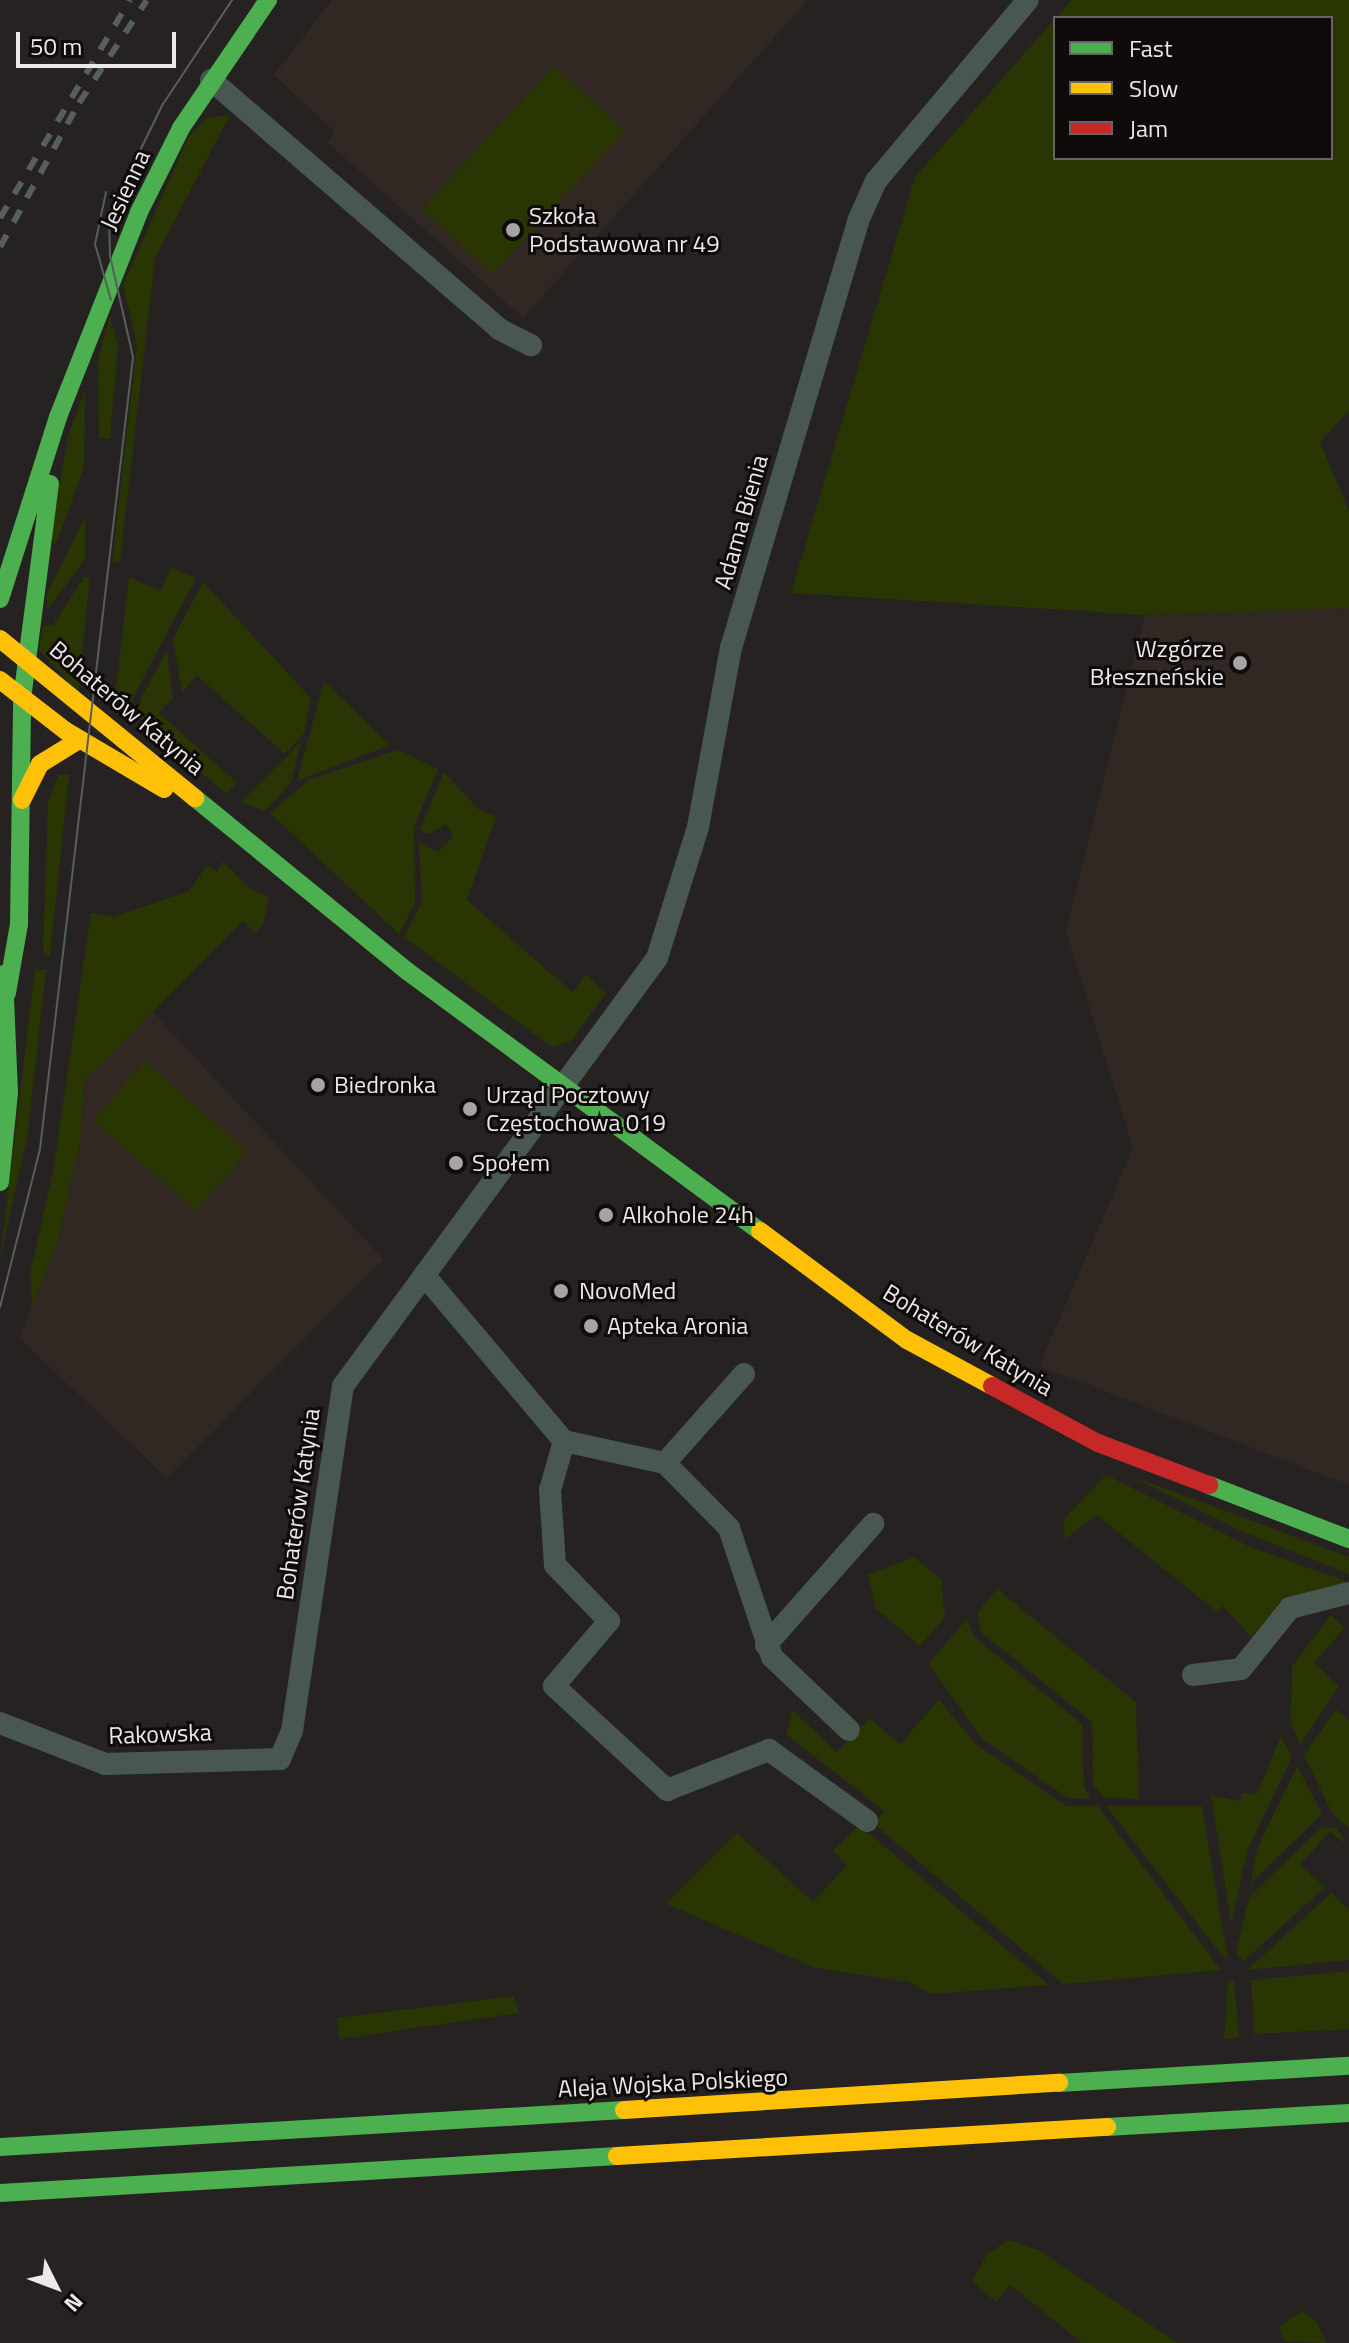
<!DOCTYPE html>
<html>
<head>
<meta charset="utf-8">
<style>
	body { margin:0 }
	#map { position:relative; width:1349px; height:2343px; overflow:hidden; background:#252221; font-family:"Titillium Web",sans-serif }
	div>[style] { position:absolute }
	.built>* { inset:0; background:#322823 }
	.green>* { inset:0; background:#2a3504 }
	.street>* { height:22px; margin:-11px; padding:0 11px; transform-origin:11px; border-radius:11px; background:#495751 }
	.fast>* { height:18px; margin:-9px; padding:0 9px; transform-origin:9px; border-radius:9px; background:#4caf50 }
	.slow>* { height:18px; margin:-9px; padding:0 9px; transform-origin:9px; border-radius:9px; background:#ffc107 }
	.jam>* { height:18px; margin:-9px; padding:0 9px; transform-origin:9px; border-radius:9px; background:#c62828 }
	.tram>* { height:2px; margin:-1px; padding:0 1px; transform-origin:1px; border-radius:1px; background:#575f5c }
	.rail>* { height:6px; margin-top:-3px; transform-origin:0; background:repeating-linear-gradient(90deg,#575f5c 0 14px,transparent 0 28px) }
	.dots>* { width:22px; height:22px; translate:-50% -50%; box-sizing:border-box; border:4px solid #0e0b0a; border-radius:50% }
	span { translate:-50% -50%; white-space:nowrap; text-align:center; line-height:1.15; -webkit-text-stroke:6px #0e0b0a; paint-order:stroke }
	.street-label { font-size:24px; color:#ede9e8 }
	.poi-label { font-size:24px; color:#ede9e8 }
	.left { translate:0 -50%; text-align:left }
	.right { translate:-100% -50%; text-align:right }
	.legend { position:absolute; left:1053px; top:16px; width:280px; height:144px; box-sizing:border-box; background:#0e0b0a; border:2px solid #676463; margin:0; padding:10px 14px; list-style:none; font-size:24px; color:#ede9e8 }
	.legend li { display:flex; align-items:center; gap:16px; height:40px }
	.legend b { width:40px; border:2px solid #676463 }
	.north { position:absolute; left:16px; top:2247px; width:80px; height:80px; -webkit-text-stroke:6px #0e0b0a; paint-order:stroke; rotate:132deg; font-size:22px; font-weight:700; line-height:32px; text-align:center; color:#ede9e8 }
	.north::after { content:''; display:block; margin:auto; width:28px; height:36px; background:#ede9e8; clip-path:polygon(50% 0,100% 100%,50% 72%,0 100%) }
	.scale { position:absolute; left:16px; top:32px; width:160px; height:36px; box-sizing:border-box; border:4px solid #ede9e8; border-top:0; padding-left:10px; font-size:24px; line-height:28px; white-space:nowrap; color:#ede9e8; -webkit-text-stroke:6px #0e0b0a; paint-order:stroke }
</style>
</head>
<body>
<div id="map">
	<div class="built">
		<div style="clip-path:polygon(332px 0,808px 0,523px 318px,327px 142px,335px 132px,274px 75px)"></div>
		<div style="clip-path:polygon(1349px 608px,1349px 1485px,1039px 1366px,1133px 1148px,1066px 931px,1145px 615px)"></div>
		<div style="clip-path:polygon(150px 1009px,383px 1259px,167px 1478px,19px 1338px,56px 1248px,81px 1139px,84px 1081px)"></div>
	</div>
	<div class="green">
		<div style="clip-path:polygon(1072px 0,1349px 0,1349px 411px,1320px 442px,1349px 511px,1349px 608px,1145px 615px,791px 593px,915px 177px,1055px 19px,1055px 158px,1331px 158px,1331px 18px,1056px 18px)"></div>
		<div style="clip-path:polygon(554px 66px,625px 131px,492px 274px,422px 209px)"></div>
		<div style="clip-path:polygon(230px 115px,155px 258px,120px 562px,112px 562px,137px 344px,123px 285px,189px 136px,207px 118px)"></div>
		<div style="clip-path:polygon(110px 315px,118px 346px,110px 439px,99px 438px,98px 360px)"></div>
		<div style="clip-path:polygon(85px 390px,84px 468px,56px 544px,50px 541px,68px 436px)"></div>
		<div style="clip-path:polygon(85px 517px,85px 560px,47px 610px,47px 593px)"></div>
		<div style="clip-path:polygon(171px 567px,196px 578px,127px 709px,115px 696px,129px 577px,160px 591px)"></div>
		<div style="clip-path:polygon(84px 577px,90px 577px,78px 692px,39px 650px,43px 626px,53px 625px)"></div>
		<div style="clip-path:polygon(203px 582px,311px 698px,304px 733px,285px 754px,197px 676px,182px 692px,173px 639px)"></div>
		<div style="clip-path:polygon(167px 650px,173px 698px,159px 713px,237px 783px,226px 794px,133px 713px)"></div>
		<div style="clip-path:polygon(324px 681px,390px 745px,297px 781px)"></div>
		<div style="clip-path:polygon(301px 742px,291px 783px,265px 811px,241px 802px)"></div>
		<div style="clip-path:polygon(398px 750px,438px 769px,414px 827px,415px 903px,399px 934px,270px 813px,310px 779px)"></div>
		<div style="clip-path:polygon(444px 772px,479px 810px,496px 817px,467px 900px,572px 992px,586px 975px,606px 993px,571px 1041px,552px 1047px,404px 937px,422px 902px,419px 843px,439px 852px,453px 836px,446px 824px,429px 834px,420px 830px)"></div>
		<div style="clip-path:polygon(59px 774px,69px 775px,50px 955px,43px 955px,48px 801px)"></div>
		<div style="clip-path:polygon(223px 862px,253px 891px,269px 896px,264px 923px,255px 933px,243px 921px,84px 1081px,81px 1139px,56px 1248px,32px 1307px,30px 1273px,53px 1172px,91px 913px,114px 917px,189px 891px,207px 865px,216px 872px)"></div>
		<div style="clip-path:polygon(35px 970px,46px 970px,27px 1139px,0 1258px)"></div>
		<div style="clip-path:polygon(145px 1061px,248px 1152px,196px 1211px,93px 1120px)"></div>
		<div style="clip-path:polygon(1106px 1475px,1248px 1546px,1348px 1582px,1288px 1598px,1251px 1637px,1223px 1606px,1217px 1612px,1097px 1515px,1065px 1539px,1064px 1519px)"></div>
		<div style="clip-path:polygon(1129px 1475px,1349px 1557px,1349px 1574px,1239px 1530px)"></div>
		<div style="clip-path:polygon(914px 1557px,941px 1579px,945px 1617px,920px 1646px,875px 1608px,868px 1575px)"></div>
		<div style="clip-path:polygon(997px 1589px,1136px 1702px,1139px 1799px,1105px 1797px,1093px 1785px,1092px 1722px,981px 1632px,977px 1613px)"></div>
		<div style="clip-path:polygon(1331px 1615px,1349px 1633px,1344px 1629px,1314px 1663px,1339px 1686px,1300px 1745px,1291px 1723px,1292px 1666px)"></div>
		<div style="clip-path:polygon(967px 1619px,973px 1636px,1082px 1724px,1084px 1787px,1091px 1799px,1067px 1798px,982px 1738px,928px 1664px)"></div>
		<div style="clip-path:polygon(939px 1700px,976px 1744px,1066px 1806px,1098px 1806px,1221px 1970px,1063px 1984px,873px 1823px,884px 1811px,786px 1734px,792px 1710px,837px 1752px,870px 1718px,900px 1744px)"></div>
		<div style="clip-path:polygon(1336px 1709px,1349px 1720px,1349px 1828px,1333px 1815px,1304px 1755px)"></div>
		<div style="clip-path:polygon(1281px 1736px,1292px 1757px,1248px 1849px,1231px 1924px,1211px 1795px,1241px 1801px,1241px 1793px,1257px 1794px)"></div>
		<div style="clip-path:polygon(1297px 1766px,1322px 1814px,1251px 1883px,1257px 1849px)"></div>
		<div style="clip-path:polygon(1106px 1806px,1202px 1806px,1228px 1960px,1220px 1953px)"></div>
		<div style="clip-path:polygon(859px 1825px,1049px 1985px,931px 1994px,909px 1982px,816px 1968px,666px 1904px,737px 1833px,813px 1902px,847px 1865px,833px 1851px)"></div>
		<div style="clip-path:polygon(1322px 1827px,1336px 1828px,1349px 1847px,1330px 1831px,1300px 1865px,1325px 1887px,1243px 1962px,1236px 1953px,1249px 1897px)"></div>
		<div style="clip-path:polygon(1331px 1893px,1349px 1910px,1349px 1960px,1247px 1970px)"></div>
		<div style="clip-path:polygon(1349px 1971px,1349px 2029px,1254px 2034px,1251px 1980px)"></div>
		<div style="clip-path:polygon(1234px 1981px,1239px 2037px,1224px 2039px,1228px 1982px)"></div>
		<div style="clip-path:polygon(514px 1996px,519px 2013px,340px 2039px,336px 2018px)"></div>
		<div style="clip-path:polygon(1008px 2240px,1039px 2250px,1178px 2343px,1082px 2343px,1010px 2285px,996px 2302px,972px 2281px,987px 2254px)"></div>
		<div style="clip-path:polygon(1302px 2311px,1317px 2322px,1326px 2343px,1284px 2341px,1279px 2326px)"></div>
	</div>
	<div class="street">
		<div style="left:211px;top:80px;width:381px;rotate:40.8deg"></div>
		<div style="left:499px;top:329px;width:36px;rotate:27deg"></div>
		<div style="left:424px;top:1275px;width:217px;rotate:49.9deg"></div>
		<div style="left:564px;top:1441px;width:103px;rotate:12.3deg"></div>
		<div style="left:665px;top:1463px;width:119px;rotate:-48.4deg"></div>
		<div style="left:564px;top:1441px;width:51px;rotate:105.9deg"></div>
		<div style="left:550px;top:1490px;width:75px;rotate:86.2deg"></div>
		<div style="left:555px;top:1565px;width:78px;rotate:46deg"></div>
		<div style="left:609px;top:1621px;width:85px;rotate:130.2deg"></div>
		<div style="left:554px;top:1686px;width:154px;rotate:42.6deg"></div>
		<div style="left:667px;top:1790px;width:110px;rotate:-21.4deg"></div>
		<div style="left:769px;top:1750px;width:121px;rotate:35.9deg"></div>
		<div style="left:665px;top:1463px;width:91px;rotate:45.4deg"></div>
		<div style="left:729px;top:1528px;width:136px;rotate:71.6deg"></div>
		<div style="left:772px;top:1657px;width:106px;rotate:43.5deg"></div>
		<div style="left:766px;top:1645px;width:162px;rotate:-48.5deg"></div>
		<div style="left:1193px;top:1675px;width:48px;rotate:-7.1deg"></div>
		<div style="left:1241px;top:1669px;width:78px;rotate:-51.2deg"></div>
		<div style="left:1290px;top:1608px;width:61px;rotate:-14.3deg"></div>
		<div style="left:0;top:1723px;width:113px;rotate:21.3deg"></div>
		<div style="left:105px;top:1764px;width:175px;rotate:-1.6deg"></div>
		<div style="left:280px;top:1759px;width:30px;rotate:-67deg"></div>
		<div style="left:292px;top:1731px;width:349px;rotate:-81.6deg"></div>
		<div style="left:343px;top:1386px;width:531px;rotate:-53.73deg"></div>
		<div style="left:657px;top:958px;width:137px;rotate:-72.6deg"></div>
		<div style="left:698px;top:827px;width:182px;rotate:-79.6deg"></div>
		<div style="left:731px;top:648px;width:445px;rotate:-73.4deg"></div>
		<div style="left:858px;top:221px;width:44px;rotate:-65.8deg"></div>
		<div style="left:876px;top:181px;width:236px;rotate:-50deg"></div>
	</div>
	<div class="fast">
		<div style="left:0;top:599px;width:191px;rotate:-72.3deg"></div>
		<div style="left:58px;top:417px;width:220px;rotate:-68.4deg"></div>
		<div style="left:139px;top:212px;width:94px;rotate:-63.4deg"></div>
		<div style="left:181px;top:128px;width:155px;rotate:-55.8deg"></div>
		<div style="left:195px;top:798px;width:274px;rotate:39.2deg"></div>
		<div style="left:407px;top:971px;width:438px;rotate:36.4deg"></div>
		<div style="left:7px;top:993px;width:70px;rotate:-80.1deg"></div>
		<div style="left:19px;top:924px;width:225px;rotate:-89.2deg"></div>
		<div style="left:22px;top:699px;width:217px;rotate:-82.6deg"></div>
		<div style="left:0;top:1182px;width:89px;rotate:-84.2deg"></div>
		<div style="left:9px;top:1093px;width:119px;rotate:-92.4deg"></div>
		<div style="left:1209px;top:1485px;width:150px;rotate:21.1deg"></div>
		<div style="left:1059px;top:2083px;width:290px;rotate:-3.4deg"></div>
		<div style="left:1107px;top:2127px;width:242px;rotate:-3.3deg"></div>
		<div style="left:0;top:2147px;width:625px;rotate:-3.39deg"></div>
		<div style="left:0;top:2193px;width:618px;rotate:-3.43deg"></div>
	</div>
	<div class="slow">
		<div style="left:0;top:639px;width:252px;rotate:39.2deg"></div>
		<div style="left:0;top:680px;width:83px;rotate:37.7deg"></div>
		<div style="left:66px;top:731px;width:114px;rotate:30.6deg"></div>
		<div style="left:22px;top:800px;width:40px;rotate:-63.4deg"></div>
		<div style="left:40px;top:764px;width:46px;rotate:-31.6deg"></div>
		<div style="left:760px;top:1231px;width:183px;rotate:36.6deg"></div>
		<div style="left:907px;top:1340px;width:97px;rotate:28.4deg"></div>
		<div style="left:624px;top:2110px;width:436px;rotate:-3.6deg"></div>
		<div style="left:617px;top:2156px;width:491px;rotate:-3.4deg"></div>
	</div>
	<div class="jam">
		<div style="left:992px;top:1386px;width:120px;rotate:28.3deg"></div>
		<div style="left:1098px;top:1443px;width:119px;rotate:20.7deg"></div>
	</div>
	<div class="tram">
		<div style="left:106px;top:192px;width:53px;rotate:101.9deg"></div>
		<div style="left:95px;top:244px;width:58px;rotate:74.1deg"></div>
		<div style="left:0;top:1307px;width:163px;rotate:-75.8deg"></div>
		<div style="left:40px;top:1149px;width:797px;rotate:-83.3deg"></div>
		<div style="left:133px;top:357px;width:104px;rotate:-102.8deg"></div>
		<div style="left:110px;top:256px;width:42px;rotate:-91.4deg"></div>
		<div style="left:109px;top:214px;width:123px;rotate:-63.9deg"></div>
		<div style="left:163px;top:104px;width:125px;rotate:-56.4deg"></div>
	</div>
	<div class="rail">
		<div style="left:0;top:218px;width:254px;rotate:-59.2deg"></div>
		<div style="left:0;top:247px;width:164px;rotate:-61.3deg"></div>
		<div style="left:79px;top:103px;width:123px;rotate:-56.6deg"></div>
	</div>
	<div class="dots">
		<div style="left:513px;top:230px;background:#a7a3a2"></div>
		<div style="left:1240px;top:663px;background:#a7a3a2"></div>
		<div style="left:318px;top:1085px;background:#a7a3a2"></div>
		<div style="left:470px;top:1109px;background:#a7a3a2"></div>
		<div style="left:456px;top:1163px;background:#a7a3a2"></div>
		<div style="left:606px;top:1215px;background:#a7a3a2"></div>
		<div style="left:561px;top:1291px;background:#a7a3a2"></div>
		<div style="left:591px;top:1326px;background:#a7a3a2"></div>
	</div>
	<div class="street-label">
		<span style="left:125px;top:190px;rotate:-65deg">Jesienna</span>
		<span style="left:741px;top:522px;rotate:-74deg">Adama Bienia</span>
		<span style="left:127px;top:708px;rotate:40deg">Bohaterów Katynia</span>
		<span style="left:968px;top:1340px;rotate:31deg">Bohaterów Katynia</span>
		<span style="left:298px;top:1504px;rotate:-82deg">Bohaterów Katynia</span>
		<span style="left:160px;top:1734px;rotate:-2deg">Rakowska</span>
		<span style="left:673px;top:2083px;rotate:-3deg">Aleja Wojska Polskiego</span>
	</div>
	<div class="poi-label">
		<span class="left" style="left:529px;top:230px">Szkoła<br>Podstawowa nr 49</span>
		<span class="right" style="left:1224px;top:663px">Wzgórze<br>Błeszneńskie</span>
		<span class="left" style="left:334px;top:1085px">Biedronka</span>
		<span class="left" style="left:486px;top:1109px">Urząd Pocztowy<br>Częstochowa 019</span>
		<span class="left" style="left:472px;top:1163px">Społem</span>
		<span class="left" style="left:622px;top:1215px">Alkohole 24h</span>
		<span class="left" style="left:579px;top:1291px">NovoMed</span>
		<span class="left" style="left:607px;top:1326px">Apteka Aronia</span>
	</div>
	<ul class="legend">
	<li><b style="height:10px;background:#4caf50"></b>Fast</li>
	<li><b style="height:10px;background:#ffc107"></b>Slow</li>
	<li><b style="height:10px;background:#c62828"></b>Jam</li>
	</ul>
	<div class="north">N</div>
	<div class="scale">50 m</div>
</div>
</body>
</html>
